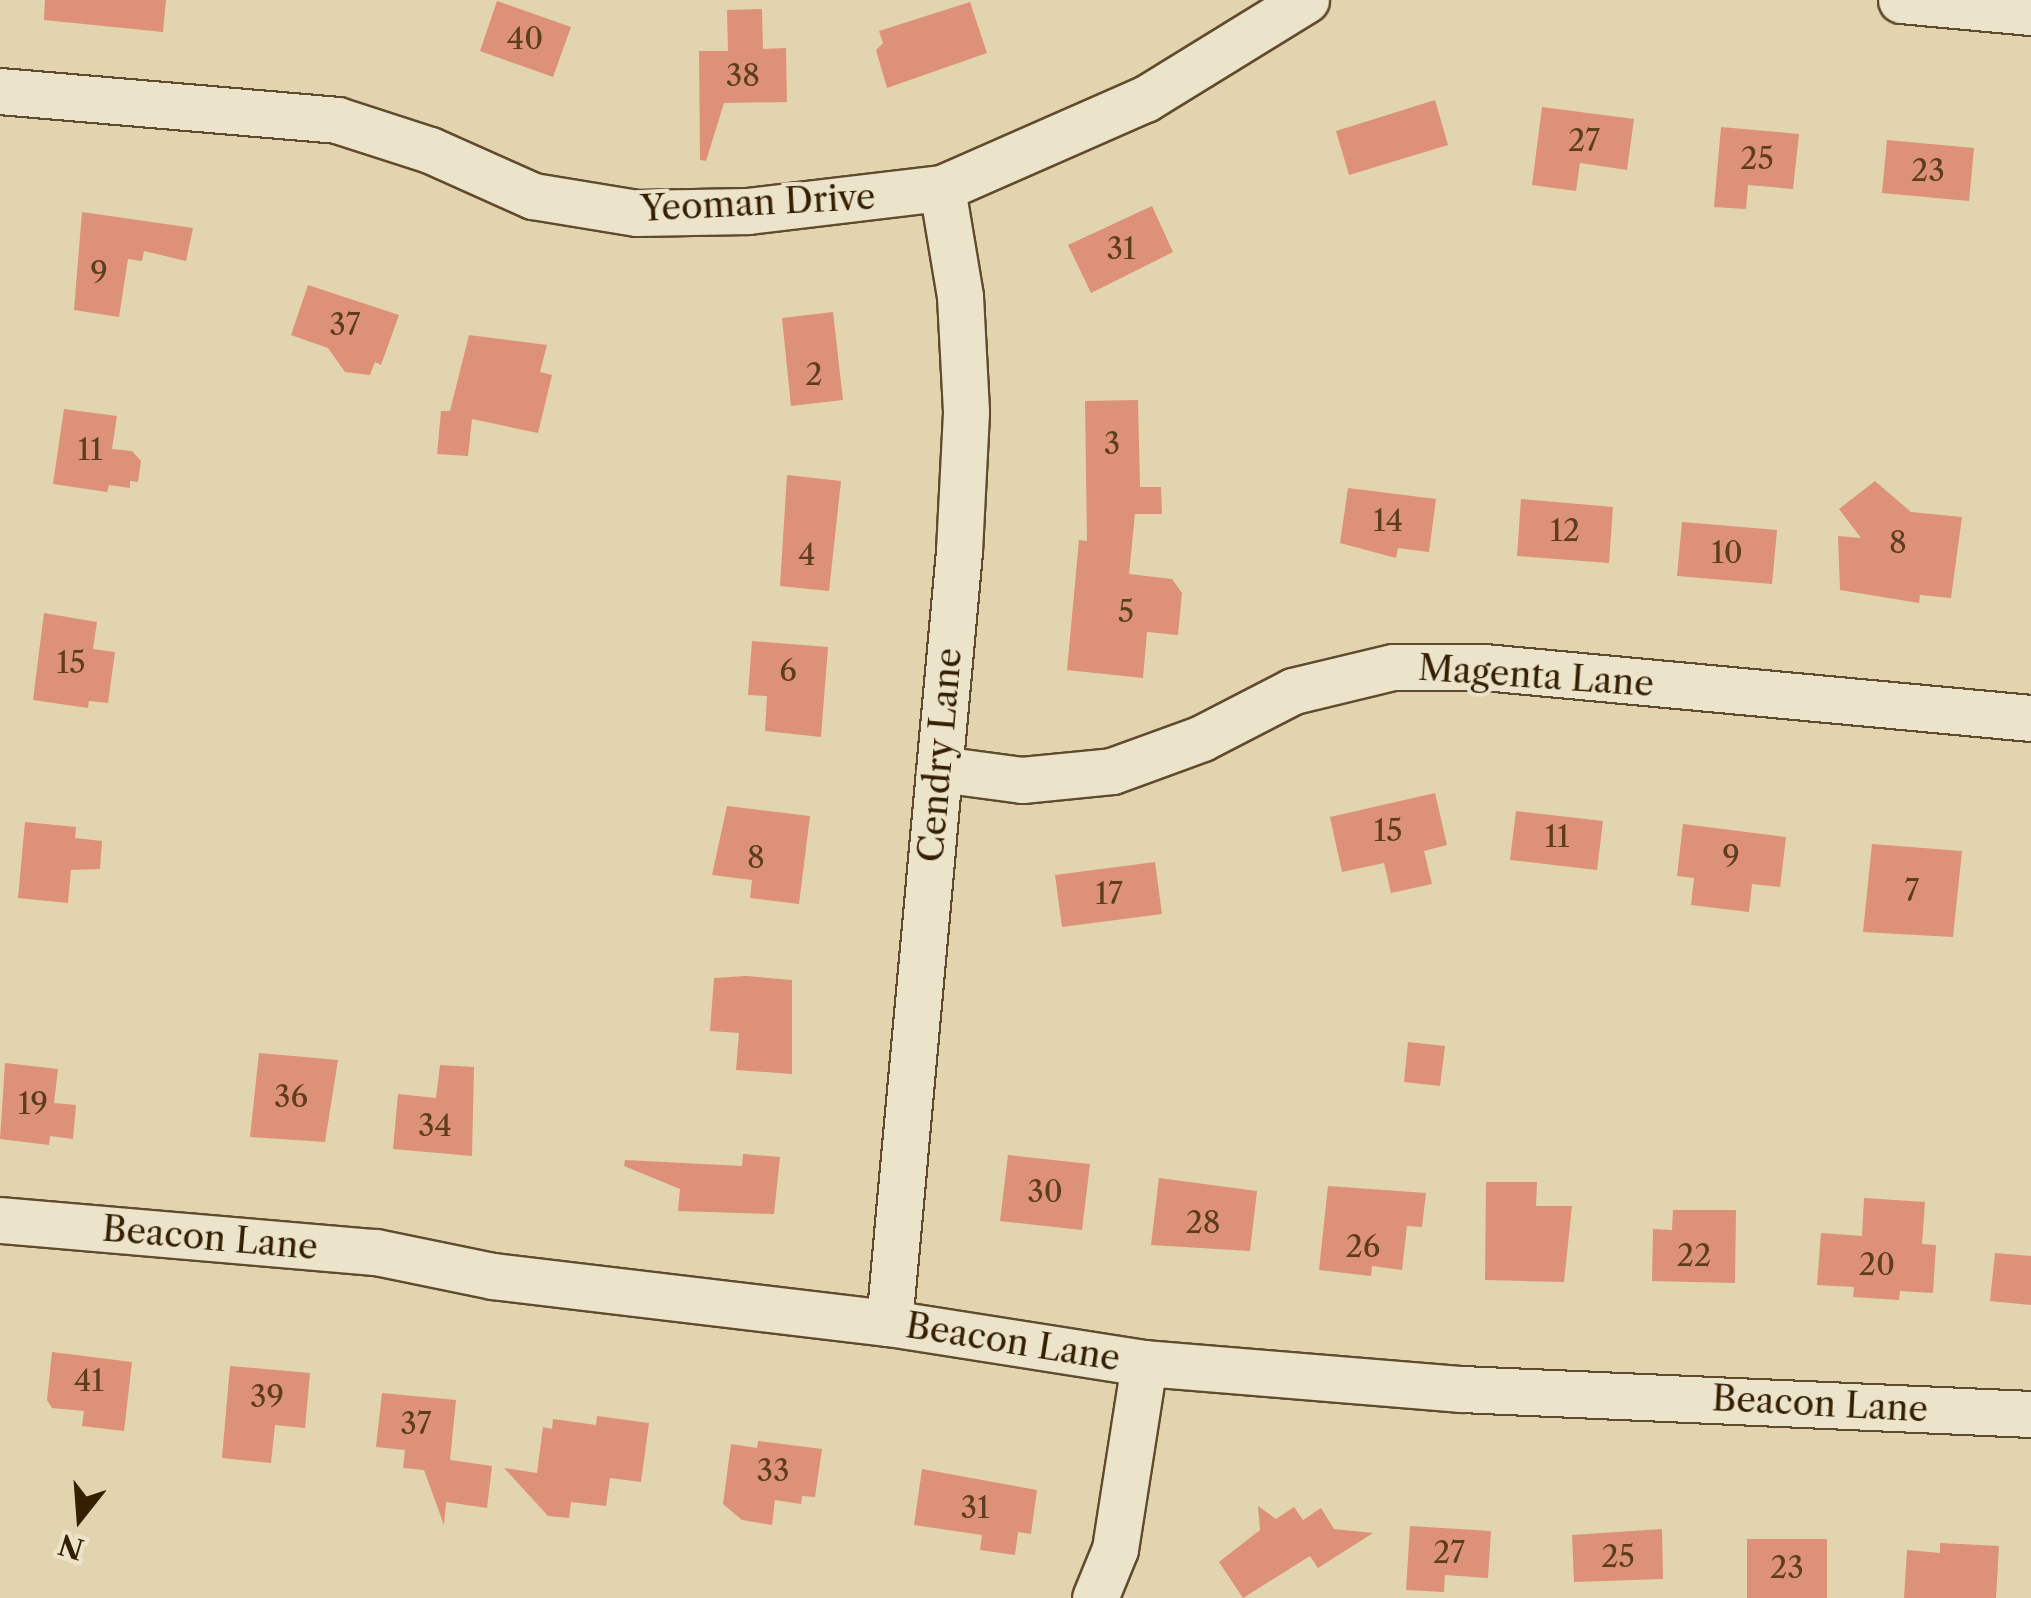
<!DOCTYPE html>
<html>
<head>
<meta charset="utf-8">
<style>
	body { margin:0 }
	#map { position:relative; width:2031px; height:1598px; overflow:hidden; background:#e2d4af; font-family:"Libre Caslon Text",serif }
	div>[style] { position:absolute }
	.building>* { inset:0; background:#dd9179 }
	.roads { filter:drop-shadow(2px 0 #604c2c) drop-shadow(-2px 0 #604c2c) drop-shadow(0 2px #604c2c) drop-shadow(0 -2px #604c2c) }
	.minor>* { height:45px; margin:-22.5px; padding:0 22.5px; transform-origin:22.5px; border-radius:22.5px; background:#ece3cb }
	span { translate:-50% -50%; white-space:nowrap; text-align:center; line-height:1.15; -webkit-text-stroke:8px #ece3cb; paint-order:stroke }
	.number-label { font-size:30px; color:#5e3c1e }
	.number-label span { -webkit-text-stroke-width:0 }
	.street-label { font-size:35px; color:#341f00 }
	.north { position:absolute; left:30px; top:1468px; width:100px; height:100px; -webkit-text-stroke:8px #ece3cb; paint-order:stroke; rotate:197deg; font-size:28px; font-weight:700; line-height:40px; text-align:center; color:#341f00 }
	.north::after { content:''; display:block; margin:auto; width:35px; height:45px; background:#341f00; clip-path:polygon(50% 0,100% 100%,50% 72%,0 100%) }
</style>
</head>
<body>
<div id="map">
	<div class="building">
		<div style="clip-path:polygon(45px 0,166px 0,163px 32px,44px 20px)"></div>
		<div style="clip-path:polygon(497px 1px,571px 27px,553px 77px,480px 51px)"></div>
		<div style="clip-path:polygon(970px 2px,987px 53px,887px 88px,876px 50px,883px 43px,879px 31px)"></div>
		<div style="clip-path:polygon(762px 9px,763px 49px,786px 48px,787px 102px,724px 103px,706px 161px,700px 160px,699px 51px,728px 51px,727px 10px)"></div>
		<div style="clip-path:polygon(1435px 100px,1448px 145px,1349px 175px,1336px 131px)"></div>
		<div style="clip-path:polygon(1542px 107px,1634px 119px,1627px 170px,1580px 163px,1576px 191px,1532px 185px)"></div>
		<div style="clip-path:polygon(1721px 127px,1799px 134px,1793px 189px,1748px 185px,1746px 209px,1714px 207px)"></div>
		<div style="clip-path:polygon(1887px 140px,1974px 148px,1969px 201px,1882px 193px)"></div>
		<div style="clip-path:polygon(1152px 206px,1173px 252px,1091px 293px,1068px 245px)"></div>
		<div style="clip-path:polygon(82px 212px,193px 228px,186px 261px,144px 251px,142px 261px,128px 259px,119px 317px,74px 310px)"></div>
		<div style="clip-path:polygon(308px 285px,399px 315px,381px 365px,375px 362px,370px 375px,345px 372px,328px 348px,291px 335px)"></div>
		<div style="clip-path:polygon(833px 312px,843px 400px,791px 406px,782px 318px)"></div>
		<div style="clip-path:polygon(469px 335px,547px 345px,540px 372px,552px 375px,538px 433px,472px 419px,468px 456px,437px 454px,441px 411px,450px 411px)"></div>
		<div style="clip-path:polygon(1138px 400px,1140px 487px,1161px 487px,1162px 514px,1135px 514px,1129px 574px,1172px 579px,1182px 593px,1178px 635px,1147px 632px,1143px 678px,1067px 670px,1079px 540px,1087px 541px,1085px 401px)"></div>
		<div style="clip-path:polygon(64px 409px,117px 416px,112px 449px,132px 451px,141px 461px,138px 482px,130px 481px,130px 488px,109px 485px,107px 492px,53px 484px)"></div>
		<div style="clip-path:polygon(787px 475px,841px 481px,829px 591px,780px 586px)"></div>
		<div style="clip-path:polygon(1875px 481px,1911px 512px,1962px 517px,1951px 598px,1920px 595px,1919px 603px,1840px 590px,1838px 536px,1861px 538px,1839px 509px)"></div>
		<div style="clip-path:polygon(1348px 488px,1436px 499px,1429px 552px,1398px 548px,1396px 558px,1340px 543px)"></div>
		<div style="clip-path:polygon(1521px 499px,1613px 507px,1609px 563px,1517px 556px)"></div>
		<div style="clip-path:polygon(1682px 522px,1777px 530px,1772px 584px,1677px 576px)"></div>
		<div style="clip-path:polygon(44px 613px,97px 622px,93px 649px,115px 652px,108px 703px,89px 701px,88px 708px,33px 700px)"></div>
		<div style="clip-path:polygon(752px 641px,828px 647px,821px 737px,765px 731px,767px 696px,748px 695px)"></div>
		<div style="clip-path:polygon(1435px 793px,1447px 845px,1424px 851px,1432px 884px,1391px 893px,1384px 863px,1342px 872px,1330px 817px)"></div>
		<div style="clip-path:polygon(727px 806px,810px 816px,799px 904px,750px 898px,752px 880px,712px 875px)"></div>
		<div style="clip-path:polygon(1516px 811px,1603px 821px,1597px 870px,1510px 860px)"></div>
		<div style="clip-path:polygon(25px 822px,76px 827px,75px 838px,102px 841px,100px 869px,71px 870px,68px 903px,18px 898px)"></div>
		<div style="clip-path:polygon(1683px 824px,1786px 837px,1780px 887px,1752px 884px,1749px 912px,1691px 905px,1694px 878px,1677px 876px)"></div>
		<div style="clip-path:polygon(1872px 844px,1962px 851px,1953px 937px,1863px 932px)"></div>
		<div style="clip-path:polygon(1155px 862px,1162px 914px,1062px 927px,1055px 875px)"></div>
		<div style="clip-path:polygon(746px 976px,792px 980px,792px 1074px,736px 1070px,739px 1033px,710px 1031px,714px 978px)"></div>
		<div style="clip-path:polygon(1408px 1042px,1445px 1046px,1440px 1086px,1404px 1082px)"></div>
		<div style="clip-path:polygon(259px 1053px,338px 1060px,325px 1142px,250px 1137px)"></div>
		<div style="clip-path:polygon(5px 1063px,58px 1069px,54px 1103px,76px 1105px,73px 1139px,50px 1136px,49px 1145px,0 1139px)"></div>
		<div style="clip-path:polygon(440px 1065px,474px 1067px,472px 1156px,393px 1149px,398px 1094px,436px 1098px)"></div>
		<div style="clip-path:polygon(743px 1154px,780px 1157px,774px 1214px,678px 1211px,680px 1189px,624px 1166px,625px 1160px,742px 1166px)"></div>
		<div style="clip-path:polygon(1008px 1155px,1090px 1164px,1082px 1230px,1000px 1221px)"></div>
		<div style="clip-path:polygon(1159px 1178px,1257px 1191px,1250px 1251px,1151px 1245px)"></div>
		<div style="clip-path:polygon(1486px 1182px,1537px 1182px,1536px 1206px,1572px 1206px,1564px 1282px,1485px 1280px)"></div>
		<div style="clip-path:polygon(1328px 1186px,1426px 1193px,1422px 1227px,1407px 1226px,1402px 1270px,1372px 1266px,1371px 1276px,1319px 1270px)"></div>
		<div style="clip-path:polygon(1864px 1198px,1925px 1202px,1922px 1244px,1936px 1245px,1933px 1293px,1900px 1291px,1899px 1300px,1853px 1297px,1854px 1287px,1817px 1285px,1821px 1233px,1862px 1236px)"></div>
		<div style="clip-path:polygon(1673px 1210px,1736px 1210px,1735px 1283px,1652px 1281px,1653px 1229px,1672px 1230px)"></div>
		<div style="clip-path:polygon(1995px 1253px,2031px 1256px,2031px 1305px,1990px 1301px)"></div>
		<div style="clip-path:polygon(52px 1352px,132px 1362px,124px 1431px,82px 1426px,84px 1411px,52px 1408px,47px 1400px)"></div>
		<div style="clip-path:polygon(230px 1366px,310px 1373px,305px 1428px,275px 1425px,271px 1463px,222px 1458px)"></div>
		<div style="clip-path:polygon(382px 1393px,456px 1400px,450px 1460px,492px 1466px,487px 1508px,446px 1502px,444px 1525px,424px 1470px,403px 1468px,405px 1450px,376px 1447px)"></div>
		<div style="clip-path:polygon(597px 1416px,649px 1423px,641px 1482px,610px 1478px,606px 1506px,571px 1502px,569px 1518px,548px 1516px,504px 1468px,537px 1473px,543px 1427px,552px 1429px,553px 1419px,596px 1425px)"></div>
		<div style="clip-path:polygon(758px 1441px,822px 1449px,815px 1497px,802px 1496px,801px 1504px,775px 1500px,772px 1525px,742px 1520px,723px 1504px,731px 1444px,757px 1448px)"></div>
		<div style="clip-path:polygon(922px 1469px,1037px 1490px,1031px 1534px,1018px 1532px,1015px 1555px,980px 1550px,982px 1535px,914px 1525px)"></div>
		<div style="clip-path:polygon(1258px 1506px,1276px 1519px,1294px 1507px,1303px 1520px,1321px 1508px,1334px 1529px,1373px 1533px,1318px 1568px,1310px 1556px,1243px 1598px,1219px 1562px,1260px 1530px)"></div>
		<div style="clip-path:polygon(1410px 1526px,1491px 1531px,1488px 1578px,1445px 1575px,1444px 1592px,1406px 1590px)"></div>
		<div style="clip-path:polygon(1662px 1529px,1663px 1579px,1574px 1582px,1572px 1535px)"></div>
		<div style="clip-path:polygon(1747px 1539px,1827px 1539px,1827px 1598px,1747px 1598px)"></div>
		<div style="clip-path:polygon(1940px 1543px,1999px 1546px,1996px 1598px,1904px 1598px,1907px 1550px,1940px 1553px)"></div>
	</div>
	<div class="roads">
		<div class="minor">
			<div style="left:1901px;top:0;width:131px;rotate:5.3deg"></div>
			<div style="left:0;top:91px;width:338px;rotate:4.9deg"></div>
			<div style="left:337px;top:120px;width:98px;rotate:17.9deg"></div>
			<div style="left:430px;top:150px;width:113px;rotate:24.1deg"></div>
			<div style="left:533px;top:196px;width:105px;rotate:9.3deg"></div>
			<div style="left:637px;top:213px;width:111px;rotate:-1deg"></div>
			<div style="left:748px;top:211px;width:195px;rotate:-6.8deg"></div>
			<div style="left:942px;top:188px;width:222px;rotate:-23.7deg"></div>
			<div style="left:1145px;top:99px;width:189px;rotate:-31.6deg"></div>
			<div style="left:940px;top:769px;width:83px;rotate:7.6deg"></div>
			<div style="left:1022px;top:780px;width:90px;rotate:-5.7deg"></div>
			<div style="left:1112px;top:771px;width:96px;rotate:-20.1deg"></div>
			<div style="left:1202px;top:738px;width:102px;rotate:-27.3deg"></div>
			<div style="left:1293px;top:691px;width:103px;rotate:-13.5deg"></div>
			<div style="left:1393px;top:667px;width:91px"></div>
			<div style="left:1484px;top:667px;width:549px;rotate:5.33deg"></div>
			<div style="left:0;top:1220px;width:377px;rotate:4.9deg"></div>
			<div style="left:376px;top:1252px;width:119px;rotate:11.6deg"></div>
			<div style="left:493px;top:1276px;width:399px;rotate:6.8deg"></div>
			<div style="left:889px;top:1323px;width:258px;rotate:8.9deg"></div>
			<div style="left:1144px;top:1363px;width:318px;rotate:4.7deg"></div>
			<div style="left:1461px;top:1389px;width:571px;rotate:2.51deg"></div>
			<div style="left:889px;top:1323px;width:775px;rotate:-84.82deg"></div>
			<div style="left:959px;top:551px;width:140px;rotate:-87.1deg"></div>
			<div style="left:966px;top:411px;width:115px;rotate:-93deg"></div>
			<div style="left:960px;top:296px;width:109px;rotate:-99.5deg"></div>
			<div style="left:1095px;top:1598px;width:53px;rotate:-67.8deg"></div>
			<div style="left:1115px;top:1549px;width:188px;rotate:-81.1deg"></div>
		</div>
	</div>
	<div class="number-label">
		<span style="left:525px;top:39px">40</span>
		<span style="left:743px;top:76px">38</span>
		<span style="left:1584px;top:141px">27</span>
		<span style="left:1757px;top:159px">25</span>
		<span style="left:1928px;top:171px">23</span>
		<span style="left:1121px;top:249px">31</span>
		<span style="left:99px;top:273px">9</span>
		<span style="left:345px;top:325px">37</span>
		<span style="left:814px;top:375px">2</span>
		<span style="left:1112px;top:444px">3</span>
		<span style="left:90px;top:450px">11</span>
		<span style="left:1388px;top:521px">14</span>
		<span style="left:1565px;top:531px">12</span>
		<span style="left:1898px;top:543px">8</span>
		<span style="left:1727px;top:553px">10</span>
		<span style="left:807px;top:555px">4</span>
		<span style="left:1126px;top:612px">5</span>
		<span style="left:71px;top:663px">15</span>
		<span style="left:788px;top:671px">6</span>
		<span style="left:1388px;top:831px">15</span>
		<span style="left:1557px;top:837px">11</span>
		<span style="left:1731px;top:857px">9</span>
		<span style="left:756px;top:858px">8</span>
		<span style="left:1912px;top:891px">7</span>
		<span style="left:1109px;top:894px">17</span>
		<span style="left:291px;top:1097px">36</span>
		<span style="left:33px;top:1104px">19</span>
		<span style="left:435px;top:1126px">34</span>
		<span style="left:1045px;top:1192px">30</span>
		<span style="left:1203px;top:1223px">28</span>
		<span style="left:1363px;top:1247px">26</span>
		<span style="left:1694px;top:1256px">22</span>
		<span style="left:1877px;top:1265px">20</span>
		<span style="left:89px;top:1381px">41</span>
		<span style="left:267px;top:1397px">39</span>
		<span style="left:416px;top:1424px">37</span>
		<span style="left:773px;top:1471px">33</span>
		<span style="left:975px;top:1508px">31</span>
		<span style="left:1449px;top:1553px">27</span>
		<span style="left:1618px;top:1557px">25</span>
		<span style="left:1787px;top:1568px">23</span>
	</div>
	<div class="street-label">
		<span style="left:758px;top:203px;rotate:-3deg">Yeoman Drive</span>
		<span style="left:1536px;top:676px;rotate:4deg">Magenta Lane</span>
		<span style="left:940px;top:755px;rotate:-85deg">Cendry Lane</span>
		<span style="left:210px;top:1238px;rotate:5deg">Beacon Lane</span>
		<span style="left:1013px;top:1342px;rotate:9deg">Beacon Lane</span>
		<span style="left:1820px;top:1404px;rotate:3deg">Beacon Lane</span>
	</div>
	<div class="north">N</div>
</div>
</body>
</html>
